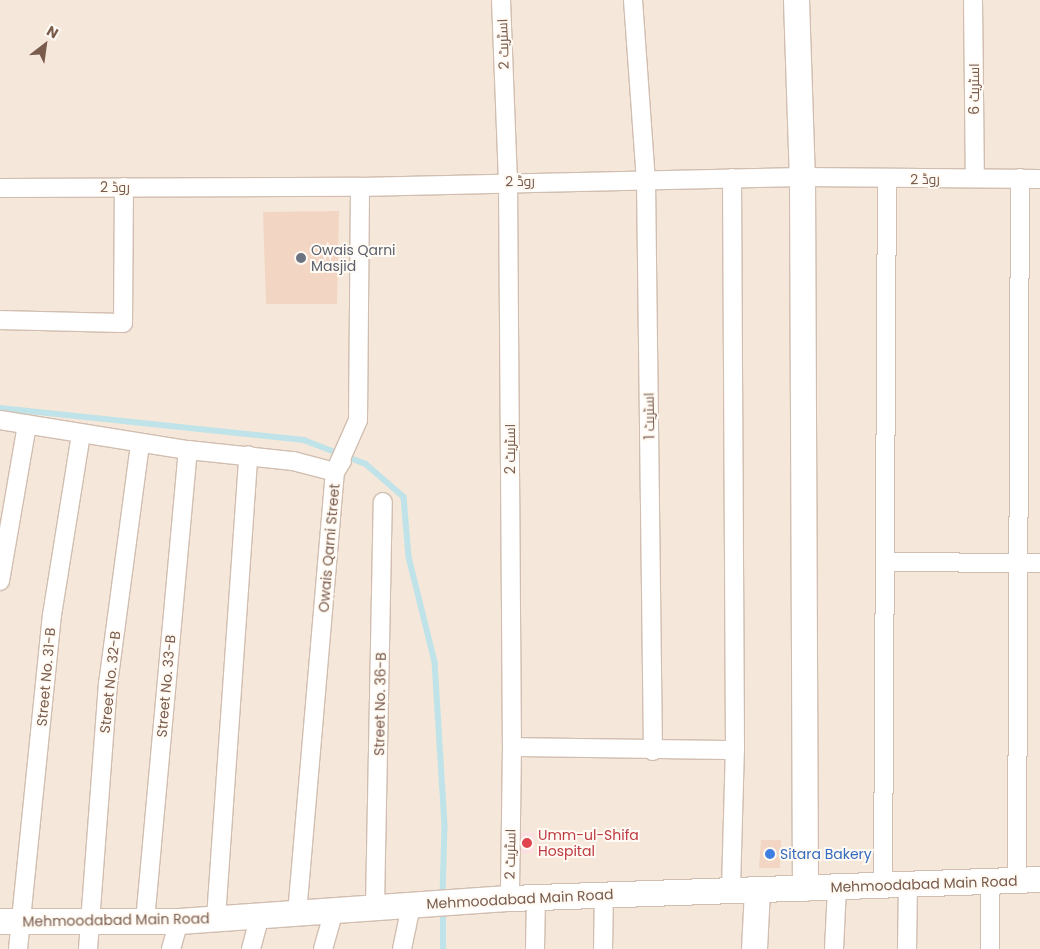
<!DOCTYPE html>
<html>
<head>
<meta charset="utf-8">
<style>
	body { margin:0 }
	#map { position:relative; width:1040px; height:949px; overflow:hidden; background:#fdf6ec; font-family:Poppins,Cairo,sans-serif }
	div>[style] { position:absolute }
	.residential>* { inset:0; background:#f5e8da }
	.medical>* { inset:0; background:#fbdfe3 }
	.stream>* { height:5.5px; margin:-2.75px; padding:0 2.75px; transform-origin:2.75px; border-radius:2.75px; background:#bfe3e8 }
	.building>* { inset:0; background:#f3d5c3 }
	.roads { filter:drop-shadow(1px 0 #d1beb0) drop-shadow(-1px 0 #d1beb0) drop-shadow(0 1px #d1beb0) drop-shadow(0 -1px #d1beb0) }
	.street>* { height:18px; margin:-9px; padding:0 9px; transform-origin:9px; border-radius:9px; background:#fff }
	.secondary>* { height:25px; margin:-12.5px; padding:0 12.5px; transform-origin:12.5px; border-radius:12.5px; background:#fff }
	.dots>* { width:14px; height:14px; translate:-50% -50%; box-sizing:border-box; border:2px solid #fffaf3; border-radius:50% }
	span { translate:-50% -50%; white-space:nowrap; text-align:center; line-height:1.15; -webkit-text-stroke:4px #fffaf3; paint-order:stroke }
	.street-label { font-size:14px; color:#7a5c4d }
	.worship-label { font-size:14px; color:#5b616d }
	.left { translate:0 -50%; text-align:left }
	.health-label { font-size:14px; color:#be3a42 }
	.shop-label { font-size:14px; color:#366cbe }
	.north { position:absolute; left:20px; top:20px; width:50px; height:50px; -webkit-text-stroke:4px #fffaf3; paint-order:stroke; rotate:30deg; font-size:14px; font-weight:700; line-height:20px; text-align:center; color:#7a5c4d }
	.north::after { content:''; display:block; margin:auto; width:18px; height:22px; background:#7a5c4d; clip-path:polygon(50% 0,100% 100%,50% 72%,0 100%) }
</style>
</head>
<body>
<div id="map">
	<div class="residential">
		<div style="clip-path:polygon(0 0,1040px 0,1040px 949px,0 949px)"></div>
	</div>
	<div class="medical">
		<div style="clip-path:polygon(519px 833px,535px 833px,533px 853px,519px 853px)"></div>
	</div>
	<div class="stream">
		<div style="left:0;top:408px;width:306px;rotate:6deg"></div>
		<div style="left:304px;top:440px;width:66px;rotate:21.2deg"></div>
		<div style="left:366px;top:464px;width:50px;rotate:41deg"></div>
		<div style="left:404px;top:497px;width:60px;rotate:85.2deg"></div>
		<div style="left:409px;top:557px;width:108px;rotate:76.1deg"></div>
		<div style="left:435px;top:662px;width:163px;rotate:86.5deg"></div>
		<div style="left:445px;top:825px;width:71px;rotate:91.6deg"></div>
		<div style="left:443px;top:949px;width:41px;rotate:-90deg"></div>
	</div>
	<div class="building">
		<div style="clip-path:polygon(339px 211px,337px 304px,266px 304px,263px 212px)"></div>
		<div style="clip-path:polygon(761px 840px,781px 840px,780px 868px,759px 868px)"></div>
	</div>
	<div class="roads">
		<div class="street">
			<div style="left:501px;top:0;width:181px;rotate:87.8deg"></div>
			<div style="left:508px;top:181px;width:566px;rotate:89.6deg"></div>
			<div style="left:512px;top:747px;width:151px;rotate:90.8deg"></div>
			<div style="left:633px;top:0;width:180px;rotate:85.9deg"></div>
			<div style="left:646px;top:180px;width:571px;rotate:89.3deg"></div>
			<div style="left:973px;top:0;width:178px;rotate:89.4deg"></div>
			<div style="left:0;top:188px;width:360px;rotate:-0.2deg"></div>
			<div style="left:360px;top:187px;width:442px;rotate:-1.3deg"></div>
			<div style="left:802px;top:177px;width:238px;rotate:0.5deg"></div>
			<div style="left:0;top:320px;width:123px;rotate:1.4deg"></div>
			<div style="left:123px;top:323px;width:136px;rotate:-89.6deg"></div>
			<div style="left:0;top:420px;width:190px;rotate:9.1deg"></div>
			<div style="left:188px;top:450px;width:106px;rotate:6deg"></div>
			<div style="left:293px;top:461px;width:43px;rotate:14.7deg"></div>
			<div style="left:335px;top:472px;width:13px;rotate:-58deg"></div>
			<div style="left:886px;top:562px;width:154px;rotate:0.4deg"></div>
			<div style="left:0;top:581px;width:159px;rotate:-80.2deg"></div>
			<div style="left:512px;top:747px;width:223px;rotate:0.8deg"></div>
			<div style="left:1017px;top:880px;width:702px;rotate:-89.76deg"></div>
			<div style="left:990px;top:882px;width:67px;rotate:90deg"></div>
			<div style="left:883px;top:886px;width:707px;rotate:-89.68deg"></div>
			<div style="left:731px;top:889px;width:139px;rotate:-88.4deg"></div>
			<div style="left:735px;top:750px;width:572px;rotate:-90.3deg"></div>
			<div style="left:375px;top:906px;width:404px;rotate:-88.9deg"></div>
			<div style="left:297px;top:914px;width:444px;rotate:-85.1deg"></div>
			<div style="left:335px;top:472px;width:57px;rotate:-66.1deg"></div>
			<div style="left:358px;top:420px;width:233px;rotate:-89.5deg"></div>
			<div style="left:216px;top:918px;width:464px;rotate:-86deg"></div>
			<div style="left:145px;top:921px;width:473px;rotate:-84.8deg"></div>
			<div style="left:18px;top:949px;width:336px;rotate:-84.2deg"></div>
			<div style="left:52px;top:615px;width:184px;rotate:-80.9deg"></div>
			<div style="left:88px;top:949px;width:266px;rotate:-85.7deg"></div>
			<div style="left:108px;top:684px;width:243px;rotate:-82.4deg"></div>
			<div style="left:171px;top:949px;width:29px;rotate:-74deg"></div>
			<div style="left:251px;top:949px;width:35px;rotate:-75deg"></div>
			<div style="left:323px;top:949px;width:37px;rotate:-74deg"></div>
			<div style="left:402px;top:949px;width:44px;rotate:-78.2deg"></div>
			<div style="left:535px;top:949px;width:52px;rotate:-88.9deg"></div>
			<div style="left:603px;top:949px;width:55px;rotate:-89deg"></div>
			<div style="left:834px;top:949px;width:62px;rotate:-87.2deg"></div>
			<div style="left:907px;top:949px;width:63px;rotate:-89.1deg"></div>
		</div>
		<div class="secondary">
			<div style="left:796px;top:0;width:177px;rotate:88.1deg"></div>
			<div style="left:802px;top:177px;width:711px;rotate:89.76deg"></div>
			<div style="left:0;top:921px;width:179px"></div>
			<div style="left:179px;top:921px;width:332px;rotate:-4deg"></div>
			<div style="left:510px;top:898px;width:530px;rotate:-2.05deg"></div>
			<div style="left:754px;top:949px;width:59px;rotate:-87.1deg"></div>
		</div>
	</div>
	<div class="dots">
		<div style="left:301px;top:258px;background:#6b7280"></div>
		<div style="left:527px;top:843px;background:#e0444e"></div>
		<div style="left:770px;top:854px;background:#3f7fe0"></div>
	</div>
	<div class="street-label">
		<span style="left:503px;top:44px;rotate:-92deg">اسٹریٹ 2</span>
		<span style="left:974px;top:89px;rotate:-90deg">اسٹریٹ 6</span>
		<span style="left:925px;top:179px;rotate:-1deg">روڈ 2</span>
		<span style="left:520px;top:181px;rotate:-1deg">روڈ 2</span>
		<span style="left:115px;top:187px">روڈ 2</span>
		<span style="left:649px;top:416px;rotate:-91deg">اسٹریٹ 1</span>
		<span style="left:510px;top:449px;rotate:-90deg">اسٹریٹ 2</span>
		<span style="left:329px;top:548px;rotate:-85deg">Owais Qarni Street</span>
		<span style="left:46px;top:677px;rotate:-85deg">Street No. 31-B</span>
		<span style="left:110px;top:682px;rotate:-84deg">Street No. 32-B</span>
		<span style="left:166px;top:686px;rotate:-85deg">Street No. 33-B</span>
		<span style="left:380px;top:704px;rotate:-89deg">Street No. 36-B</span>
		<span style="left:510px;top:854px;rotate:-89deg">اسٹریٹ 2</span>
		<span style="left:924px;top:884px;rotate:-2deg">Mehmoodabad Main Road</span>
		<span style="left:520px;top:899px;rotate:-3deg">Mehmoodabad Main Road</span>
		<span style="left:116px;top:920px;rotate:-1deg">Mehmoodabad Main Road</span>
	</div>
	<div class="worship-label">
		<span class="left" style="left:311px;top:258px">Owais Qarni<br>Masjid</span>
	</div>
	<div class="health-label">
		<span class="left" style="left:538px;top:843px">Umm-ul-Shifa<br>Hospital</span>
	</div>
	<div class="shop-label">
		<span class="left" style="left:780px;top:854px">Sitara Bakery</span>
	</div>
	<div class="north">N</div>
</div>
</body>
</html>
